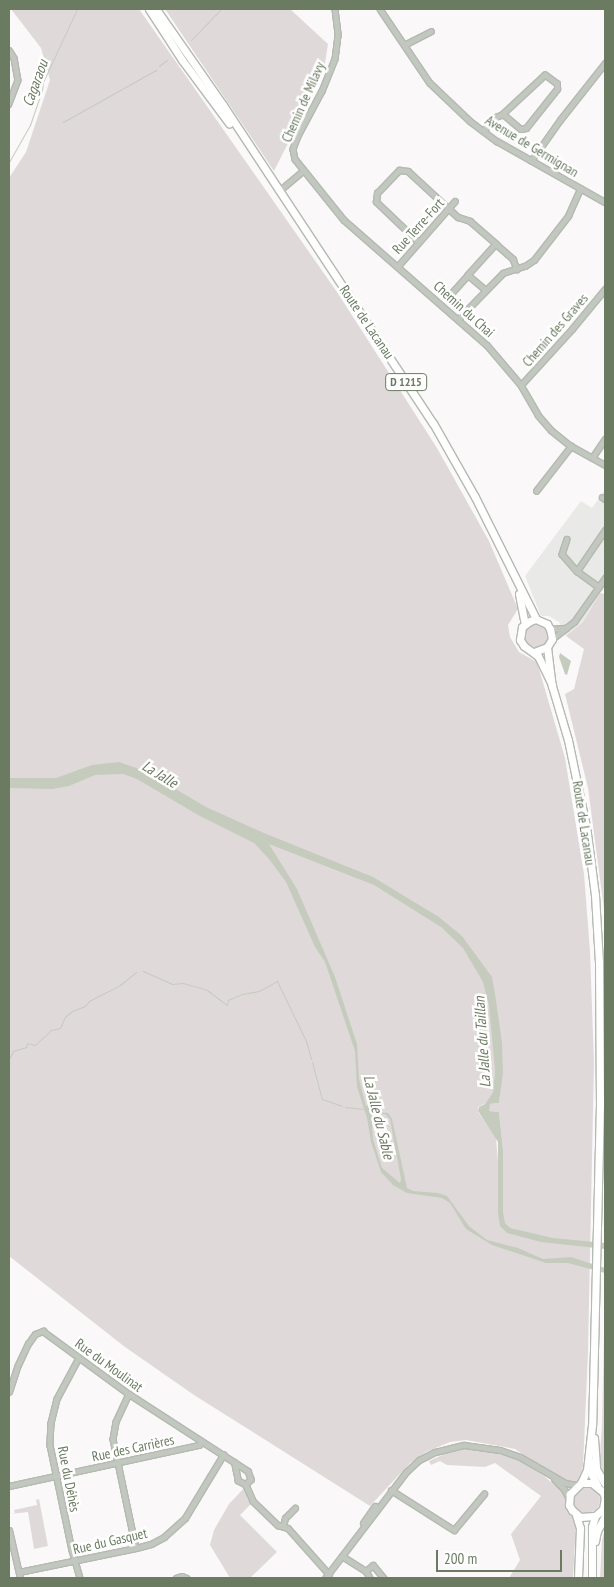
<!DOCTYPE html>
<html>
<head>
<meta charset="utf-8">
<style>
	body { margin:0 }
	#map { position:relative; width:614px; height:1587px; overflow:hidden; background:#faf8f9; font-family:"PT Sans Narrow",sans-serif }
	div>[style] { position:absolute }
	.built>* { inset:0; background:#e9e9e7 }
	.green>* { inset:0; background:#e0d9da }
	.round { border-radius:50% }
	.water>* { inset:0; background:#c5ccbe }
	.stream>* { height:1px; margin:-0.5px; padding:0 0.5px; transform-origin:0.5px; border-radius:0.5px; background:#c5ccbe }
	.roads { filter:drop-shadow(1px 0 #b4bab1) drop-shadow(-1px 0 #b4bab1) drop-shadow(0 1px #b4bab1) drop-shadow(0 -1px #b4bab1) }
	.minor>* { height:4.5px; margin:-2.25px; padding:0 2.25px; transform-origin:2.25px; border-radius:2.25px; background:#c2c7bf }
	.tertiary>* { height:5px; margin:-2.5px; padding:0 2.5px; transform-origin:2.5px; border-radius:2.5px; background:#c2c7bf }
	.primary>* { height:7px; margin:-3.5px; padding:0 3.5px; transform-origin:3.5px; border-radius:3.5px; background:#fff }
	span { translate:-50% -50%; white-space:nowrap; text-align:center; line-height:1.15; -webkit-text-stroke:5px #fff; paint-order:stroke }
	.shield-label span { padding:1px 4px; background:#fff; border:1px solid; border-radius:4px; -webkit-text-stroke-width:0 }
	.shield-label { font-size:12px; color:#6a7b62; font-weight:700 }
	.street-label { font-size:14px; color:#6a7b62 }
	.water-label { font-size:15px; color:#6d7b61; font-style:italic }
	.frame { position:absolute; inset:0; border:10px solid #6a7b62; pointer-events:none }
	.scale { position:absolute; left:436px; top:1550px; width:126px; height:22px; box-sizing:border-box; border:2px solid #6a7b62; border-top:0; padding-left:6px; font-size:15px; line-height:18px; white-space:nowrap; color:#6a7b62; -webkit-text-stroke:4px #fff; paint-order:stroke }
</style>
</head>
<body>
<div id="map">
	<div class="built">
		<div style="clip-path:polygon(605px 490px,605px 585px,583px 622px,566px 636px,559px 622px,549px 616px,541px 616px,525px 576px,581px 501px,592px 508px)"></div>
	</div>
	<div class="green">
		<div style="clip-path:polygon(evenodd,11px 9px,139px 9px,337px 292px,437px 448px,489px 541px,518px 609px,508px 625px,510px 637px,519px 652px,537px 662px,565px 758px,584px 874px,590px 951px,594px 1062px,588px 1352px,583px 1467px,580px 1479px,574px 1483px,552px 1474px,515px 1449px,466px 1440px,450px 1442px,426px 1452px,410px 1463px,370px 1506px,194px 1395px,125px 1347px,9px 1256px,9px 178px,26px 152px,50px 80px,41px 48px,11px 9px,495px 1071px,502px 1077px,499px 1103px,489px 1104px,489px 1111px,499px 1112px,503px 1149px,502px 1164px,498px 1162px,496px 1138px,478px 1112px,478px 1107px,486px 1103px,493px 1092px,495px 1071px)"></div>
		<div style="clip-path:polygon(165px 9px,290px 9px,328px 44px,325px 63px,312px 96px,274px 171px)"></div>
		<div style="clip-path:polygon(600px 593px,605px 594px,605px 917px,588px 788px,565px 694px,574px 689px,584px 649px,566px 636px,583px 622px)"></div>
		<div class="round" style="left:524px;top:623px;width:24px;height:24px"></div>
		<div style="clip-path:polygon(605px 1289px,605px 1481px,599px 1467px,602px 1426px)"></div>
		<div style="clip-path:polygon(464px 1449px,495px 1453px,513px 1457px,544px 1476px,564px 1493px,567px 1509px,575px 1520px,576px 1525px,573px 1578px,509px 1578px,520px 1560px,511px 1534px,541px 1496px,495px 1463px,485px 1467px,447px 1465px,440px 1461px,431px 1465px,429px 1461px,451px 1451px)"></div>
		<div style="clip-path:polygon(245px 1487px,252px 1503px,240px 1515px,277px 1552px,250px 1578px,230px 1578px,210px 1545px,214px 1530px,229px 1504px)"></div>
		<div class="round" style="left:574px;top:1487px;width:26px;height:26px"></div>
		<div style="clip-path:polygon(39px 1499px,48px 1546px,34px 1549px,28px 1512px,10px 1514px,15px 1513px,14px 1510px,37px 1505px,36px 1500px)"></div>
		<div style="clip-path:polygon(605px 1527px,605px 1578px,600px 1578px,602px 1540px)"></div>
	</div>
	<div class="water">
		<div style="clip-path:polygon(560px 653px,571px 661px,567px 675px,565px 674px,559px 657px)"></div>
		<div style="clip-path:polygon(evenodd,119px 762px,145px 771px,206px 807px,264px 833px,373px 877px,439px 917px,462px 936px,492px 977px,496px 1000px,502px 1043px,503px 1073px,499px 1103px,490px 1104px,489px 1111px,499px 1112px,503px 1149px,503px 1212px,505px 1223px,510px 1228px,553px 1238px,605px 1243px,605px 1249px,541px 1242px,507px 1233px,500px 1226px,498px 1214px,498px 1142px,478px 1111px,479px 1107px,485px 1104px,493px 1092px,495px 1070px,489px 1005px,483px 982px,463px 948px,441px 927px,374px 885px,269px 844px,297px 889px,335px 977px,357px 1044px,359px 1079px,366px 1106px,375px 1105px,379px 1112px,388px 1113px,392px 1119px,407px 1188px,413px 1191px,438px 1193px,447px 1196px,469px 1226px,487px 1240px,518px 1248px,543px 1259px,571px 1257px,605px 1268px,605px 1273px,568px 1263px,546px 1263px,492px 1245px,466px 1229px,450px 1203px,442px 1198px,407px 1193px,393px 1185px,381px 1172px,371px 1142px,367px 1118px,357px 1087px,355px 1051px,325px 962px,315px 947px,286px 882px,269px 859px,254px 843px,198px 815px,137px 779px,123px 774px,95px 775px,69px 786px,52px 789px,9px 788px,9px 778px,56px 778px,92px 765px,119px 762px,375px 1114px,385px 1114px,390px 1119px,401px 1179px,400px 1183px,382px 1168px,373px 1139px,372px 1124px,375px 1114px)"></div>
	</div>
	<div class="stream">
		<div style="left:191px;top:40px;width:43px;rotate:-45.9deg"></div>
		<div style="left:159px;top:66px;width:10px;rotate:-37deg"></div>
		<div style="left:63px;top:122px;width:107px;rotate:-29.2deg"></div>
		<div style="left:9px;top:162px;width:43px;rotate:-60.4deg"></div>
		<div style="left:30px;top:125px;width:36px;rotate:-71deg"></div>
		<div style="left:42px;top:91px;width:9px;rotate:-84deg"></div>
		<div style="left:43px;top:82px;width:81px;rotate:-65deg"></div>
		<div style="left:604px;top:876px;width:1px;rotate:45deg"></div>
		<div style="left:143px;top:971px;width:32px;rotate:24deg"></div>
		<div style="left:172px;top:984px;width:11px;rotate:-5deg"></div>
		<div style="left:183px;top:983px;width:25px;rotate:16deg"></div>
		<div style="left:207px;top:990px;width:25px;rotate:37deg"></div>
		<div style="left:227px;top:1005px;width:5px;rotate:-79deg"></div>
		<div style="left:228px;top:1000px;width:15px;rotate:-23deg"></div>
		<div style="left:242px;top:994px;width:17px;rotate:-10deg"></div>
		<div style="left:259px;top:991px;width:21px;rotate:-29deg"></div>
		<div style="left:277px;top:981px;width:67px;rotate:64.2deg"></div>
		<div style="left:306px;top:1041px;width:19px;rotate:74deg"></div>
		<div style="left:9px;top:1059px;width:9px;rotate:-63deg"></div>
		<div style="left:13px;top:1051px;width:14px;rotate:-17deg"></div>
		<div style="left:26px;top:1047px;width:4px;rotate:-76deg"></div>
		<div style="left:27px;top:1043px;width:8px;rotate:14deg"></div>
		<div style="left:35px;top:1045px;width:22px;rotate:-43deg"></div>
		<div style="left:51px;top:1030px;width:9px;rotate:-13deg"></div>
		<div style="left:60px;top:1028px;width:12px;rotate:-66deg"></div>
		<div style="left:65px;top:1017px;width:9px;rotate:-41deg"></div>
		<div style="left:72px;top:1011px;width:14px;rotate:-21deg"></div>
		<div style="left:85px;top:1006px;width:6px;rotate:-51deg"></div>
		<div style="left:89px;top:1001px;width:35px;rotate:-27deg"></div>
		<div style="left:120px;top:985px;width:21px;rotate:-39deg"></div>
		<div style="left:312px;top:1062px;width:38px;rotate:75deg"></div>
		<div style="left:322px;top:1099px;width:21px;rotate:19deg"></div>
		<div style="left:345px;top:1107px;width:19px;rotate:6deg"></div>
	</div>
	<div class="roads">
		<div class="minor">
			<div style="left:335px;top:9px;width:26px;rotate:83deg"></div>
			<div style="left:338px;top:35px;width:24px;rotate:97deg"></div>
			<div style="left:335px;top:59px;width:35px;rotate:112deg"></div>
			<div style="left:322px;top:91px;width:51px;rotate:118.1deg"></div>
			<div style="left:298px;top:136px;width:14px;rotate:111deg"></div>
			<div style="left:293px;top:149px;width:10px;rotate:79deg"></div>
			<div style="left:295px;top:159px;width:78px;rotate:51.2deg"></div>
			<div style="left:344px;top:220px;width:190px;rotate:41.2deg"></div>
			<div style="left:487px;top:345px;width:52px;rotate:49.6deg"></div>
			<div style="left:521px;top:385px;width:34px;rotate:60deg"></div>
			<div style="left:538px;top:415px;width:20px;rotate:49deg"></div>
			<div style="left:551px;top:430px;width:26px;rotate:39deg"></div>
			<div style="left:571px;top:446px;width:39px;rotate:29deg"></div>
			<div style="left:380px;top:9px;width:89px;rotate:56deg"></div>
			<div style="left:430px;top:83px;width:55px;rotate:43.5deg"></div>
			<div style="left:470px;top:121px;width:34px;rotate:37deg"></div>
			<div style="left:497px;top:141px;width:124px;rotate:29.5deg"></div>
			<div style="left:404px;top:45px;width:30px;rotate:-27deg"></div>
			<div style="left:9px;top:50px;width:9px;rotate:58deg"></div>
			<div style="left:14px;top:58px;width:22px;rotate:80deg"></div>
			<div style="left:18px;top:80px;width:26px;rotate:111deg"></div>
			<div style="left:483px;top:131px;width:19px;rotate:-47deg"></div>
			<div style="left:496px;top:117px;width:8px;rotate:-23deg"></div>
			<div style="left:503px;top:114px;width:23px;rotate:40deg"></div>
			<div style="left:521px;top:129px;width:5px;rotate:-11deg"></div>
			<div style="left:526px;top:128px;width:50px;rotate:-51.5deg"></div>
			<div style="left:557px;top:89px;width:5px;rotate:-90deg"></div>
			<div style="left:557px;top:84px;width:15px;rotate:-143deg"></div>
			<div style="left:545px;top:75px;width:57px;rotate:137.1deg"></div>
			<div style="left:531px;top:161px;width:50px;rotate:-54.7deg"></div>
			<div style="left:560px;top:120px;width:73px;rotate:-51.7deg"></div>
			<div style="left:279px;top:191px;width:31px;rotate:-40deg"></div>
			<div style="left:418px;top:242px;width:58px;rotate:-136.4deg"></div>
			<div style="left:376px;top:202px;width:9px;rotate:-84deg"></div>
			<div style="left:377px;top:193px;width:32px;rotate:-46deg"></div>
			<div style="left:399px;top:170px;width:9px;rotate:6deg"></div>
			<div style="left:408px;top:171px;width:68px;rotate:42.6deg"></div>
			<div style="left:458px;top:217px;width:13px;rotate:18deg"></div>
			<div style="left:470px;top:221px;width:35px;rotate:41deg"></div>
			<div style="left:496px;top:244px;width:42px;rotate:132.1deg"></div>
			<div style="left:496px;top:244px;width:23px;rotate:41deg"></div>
			<div style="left:513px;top:259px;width:11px;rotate:68deg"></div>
			<div style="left:398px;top:266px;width:86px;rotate:-48.8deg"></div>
			<div style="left:448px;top:297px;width:30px;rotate:-48deg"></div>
			<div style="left:468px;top:275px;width:23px;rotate:40deg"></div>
			<div style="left:458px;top:319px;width:64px;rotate:-45.6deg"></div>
			<div style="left:503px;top:273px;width:23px;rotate:-18deg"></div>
			<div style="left:525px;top:266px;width:11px;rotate:-34deg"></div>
			<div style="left:534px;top:260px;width:56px;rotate:-52.3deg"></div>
			<div style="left:568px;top:216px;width:30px;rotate:-66deg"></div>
			<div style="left:521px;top:385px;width:76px;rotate:-47.7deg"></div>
			<div style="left:572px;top:329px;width:52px;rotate:-50.5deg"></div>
			<div style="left:592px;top:458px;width:23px;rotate:-56deg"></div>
			<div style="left:536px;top:491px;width:57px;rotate:-52.1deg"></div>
			<div style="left:602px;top:497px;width:4px;rotate:34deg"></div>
			<div style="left:567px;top:539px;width:16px;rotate:108deg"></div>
			<div style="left:562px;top:554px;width:23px;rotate:49deg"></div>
			<div style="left:577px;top:571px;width:27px;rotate:36deg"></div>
			<div style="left:577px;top:571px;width:50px;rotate:-55.7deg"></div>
			<div style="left:550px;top:629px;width:16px;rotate:-4deg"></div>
			<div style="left:552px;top:639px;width:28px;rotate:-38deg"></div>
			<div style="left:574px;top:622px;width:54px;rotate:-54.8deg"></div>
			<div style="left:79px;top:1358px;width:47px;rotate:118.2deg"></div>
			<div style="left:57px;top:1399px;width:25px;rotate:104deg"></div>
			<div style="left:51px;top:1423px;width:22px;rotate:93deg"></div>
			<div style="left:50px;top:1445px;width:107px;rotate:78.2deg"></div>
			<div style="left:72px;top:1550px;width:29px;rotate:74deg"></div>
			<div style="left:9px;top:1392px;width:28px;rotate:-72deg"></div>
			<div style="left:18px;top:1365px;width:23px;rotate:-65deg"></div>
			<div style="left:28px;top:1344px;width:12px;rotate:-55deg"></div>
			<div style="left:35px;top:1334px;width:9px;rotate:-21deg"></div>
			<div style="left:43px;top:1331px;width:107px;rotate:36.2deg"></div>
			<div style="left:129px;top:1394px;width:142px;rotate:32.9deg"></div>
			<div style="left:248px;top:1471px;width:9px;rotate:69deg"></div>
			<div style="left:251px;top:1479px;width:8px;rotate:130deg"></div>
			<div style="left:246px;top:1485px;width:9px;rotate:-153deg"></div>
			<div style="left:238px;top:1481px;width:19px;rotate:-102deg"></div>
			<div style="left:129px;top:1394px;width:31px;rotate:115deg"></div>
			<div style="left:116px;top:1422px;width:17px;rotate:100deg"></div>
			<div style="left:113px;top:1439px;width:111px;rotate:78.1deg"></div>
			<div style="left:246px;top:1485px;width:17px;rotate:66deg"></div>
			<div style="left:253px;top:1501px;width:35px;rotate:44deg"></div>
			<div style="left:278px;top:1525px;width:10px;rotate:17deg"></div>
			<div style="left:288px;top:1528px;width:62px;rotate:48.3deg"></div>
			<div style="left:9px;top:1486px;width:194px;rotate:-12.2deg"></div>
			<div style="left:199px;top:1445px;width:4px;rotate:-56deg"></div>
			<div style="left:391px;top:1490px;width:75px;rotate:32.4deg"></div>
			<div style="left:454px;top:1530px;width:47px;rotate:-50.2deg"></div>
			<div style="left:283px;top:1526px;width:8px;rotate:-76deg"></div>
			<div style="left:285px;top:1518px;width:14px;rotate:-45deg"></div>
			<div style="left:342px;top:1556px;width:28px;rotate:32deg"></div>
			<div style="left:366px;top:1571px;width:8px;rotate:60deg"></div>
			<div style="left:366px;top:1571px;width:9px;rotate:-41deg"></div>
			<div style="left:373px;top:1565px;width:17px;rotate:50deg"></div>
			<div style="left:19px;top:1572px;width:119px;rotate:-11.6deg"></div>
			<div style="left:136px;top:1548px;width:16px;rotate:-15deg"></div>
			<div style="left:151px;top:1544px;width:15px;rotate:-28deg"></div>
			<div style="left:164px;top:1537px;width:28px;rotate:-42deg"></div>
			<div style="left:185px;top:1518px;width:74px;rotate:-58.9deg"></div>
			<div style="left:176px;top:1578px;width:6px;rotate:-18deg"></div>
			<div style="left:182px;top:1576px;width:5px;rotate:22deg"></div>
		</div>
		<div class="tertiary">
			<div style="left:554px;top:1479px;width:14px;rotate:45deg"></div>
			<div style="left:564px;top:1489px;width:11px;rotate:63deg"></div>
			<div style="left:363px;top:1523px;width:21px;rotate:-55deg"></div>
			<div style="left:9px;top:1530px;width:49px;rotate:77.1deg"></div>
			<div style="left:325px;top:1578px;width:133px;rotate:-52.6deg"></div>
			<div style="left:406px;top:1472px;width:18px;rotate:-43deg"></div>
			<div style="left:419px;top:1460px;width:18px;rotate:-27deg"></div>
			<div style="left:435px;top:1452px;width:30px;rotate:-14deg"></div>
			<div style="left:464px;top:1445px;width:36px;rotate:8deg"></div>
			<div style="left:500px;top:1450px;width:21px;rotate:19deg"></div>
			<div style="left:520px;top:1457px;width:52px;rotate:30deg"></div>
			<div style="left:565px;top:1483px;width:12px;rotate:9deg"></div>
		</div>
		<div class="primary">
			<div style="left:149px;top:9px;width:61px;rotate:57.1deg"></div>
			<div style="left:182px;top:60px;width:79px;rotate:53.3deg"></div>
			<div style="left:156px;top:9px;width:117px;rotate:55.1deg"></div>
			<div style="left:223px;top:105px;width:381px;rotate:56.6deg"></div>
			<div style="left:433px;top:423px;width:85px;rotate:60.4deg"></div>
			<div style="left:475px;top:497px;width:136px;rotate:63.4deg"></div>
			<div style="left:519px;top:594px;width:31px;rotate:79deg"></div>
			<div style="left:547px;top:647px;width:39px;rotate:83deg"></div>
			<div style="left:552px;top:686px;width:56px;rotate:73.5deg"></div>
			<div style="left:568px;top:740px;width:88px;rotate:78.2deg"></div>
			<div style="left:586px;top:826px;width:70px;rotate:82.6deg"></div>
			<div style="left:595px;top:895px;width:67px;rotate:86.6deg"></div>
			<div style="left:599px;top:962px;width:142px;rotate:89.6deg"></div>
			<div style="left:600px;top:1104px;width:321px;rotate:91.4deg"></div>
			<div style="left:592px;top:1425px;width:45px;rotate:96.3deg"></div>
			<div style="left:587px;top:1470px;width:14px;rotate:115deg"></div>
			<div style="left:534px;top:652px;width:14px;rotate:-21deg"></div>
			<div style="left:547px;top:647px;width:9px;rotate:-58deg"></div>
			<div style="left:552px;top:639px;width:10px;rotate:-101deg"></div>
			<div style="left:550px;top:629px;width:6px;rotate:-121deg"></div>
			<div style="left:547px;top:624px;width:12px;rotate:-156deg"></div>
			<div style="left:536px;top:619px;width:6px;rotate:162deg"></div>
			<div style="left:530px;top:621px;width:10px;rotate:143deg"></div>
			<div style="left:522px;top:627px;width:13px;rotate:99deg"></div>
			<div style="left:520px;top:640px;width:7px;rotate:56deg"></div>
			<div style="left:524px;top:646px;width:17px;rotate:36deg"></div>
			<div style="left:538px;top:656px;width:32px;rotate:64deg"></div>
			<div style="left:594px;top:1438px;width:31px;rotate:86deg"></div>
			<div style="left:596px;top:1469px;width:17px;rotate:59deg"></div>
			<div style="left:592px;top:1462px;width:13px;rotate:90deg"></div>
			<div style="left:592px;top:1475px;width:11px;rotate:63deg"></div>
			<div style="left:603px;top:1509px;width:11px;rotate:-80deg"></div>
			<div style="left:605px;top:1498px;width:6px;rotate:-108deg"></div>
			<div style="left:603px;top:1492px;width:14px;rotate:-141deg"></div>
			<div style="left:592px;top:1483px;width:11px;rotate:180deg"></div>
			<div style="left:581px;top:1483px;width:16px;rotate:135deg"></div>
			<div style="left:570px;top:1494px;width:11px;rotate:95deg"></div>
			<div style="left:569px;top:1505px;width:6px;rotate:59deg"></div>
			<div style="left:572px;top:1510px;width:11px;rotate:41deg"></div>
			<div style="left:580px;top:1517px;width:15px;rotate:-4deg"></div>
			<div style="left:595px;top:1516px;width:13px;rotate:-42deg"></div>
			<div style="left:576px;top:1515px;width:14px;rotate:73deg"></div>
			<div style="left:580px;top:1528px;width:50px;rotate:92.3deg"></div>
			<div style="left:595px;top:1541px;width:10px;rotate:-79deg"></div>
			<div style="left:597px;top:1531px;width:17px;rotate:-62deg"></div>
			<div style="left:592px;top:1578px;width:51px;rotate:-90deg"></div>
			<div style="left:592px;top:1527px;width:11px;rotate:-75deg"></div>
		</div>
	</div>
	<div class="shield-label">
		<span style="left:406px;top:382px">D 1215</span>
	</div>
	<div class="street-label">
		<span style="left:303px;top:102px;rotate:-66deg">Chemin de Milavy</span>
		<span style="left:532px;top:146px;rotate:31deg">Avenue de Germignan</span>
		<span style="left:418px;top:226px;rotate:-48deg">Rue Terre-Fort</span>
		<span style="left:464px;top:309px;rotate:42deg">Chemin du Chai</span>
		<span style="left:367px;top:322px;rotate:56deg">Route de Lacanau</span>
		<span style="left:555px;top:330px;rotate:-49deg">Chemin des Graves</span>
		<span style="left:584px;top:823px;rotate:81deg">Route de Lacanau</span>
		<span style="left:109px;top:1365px;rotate:36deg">Rue du Moulinat</span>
		<span style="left:133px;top:1448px;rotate:-12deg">Rue des Carrières</span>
		<span style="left:69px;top:1479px;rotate:79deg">Rue du Déhès</span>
		<span style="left:110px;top:1541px;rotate:-13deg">Rue du Gasquet</span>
	</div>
	<div class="water-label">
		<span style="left:35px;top:83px;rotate:-70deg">Cagaraou</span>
		<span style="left:160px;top:774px;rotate:31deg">La Jalle</span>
		<span style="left:482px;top:1042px;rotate:-94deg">La Jalle du Taillan</span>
		<span style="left:379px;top:1117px;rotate:76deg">La Jalle du Sable</span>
	</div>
	<div class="frame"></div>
	<div class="scale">200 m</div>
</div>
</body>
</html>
